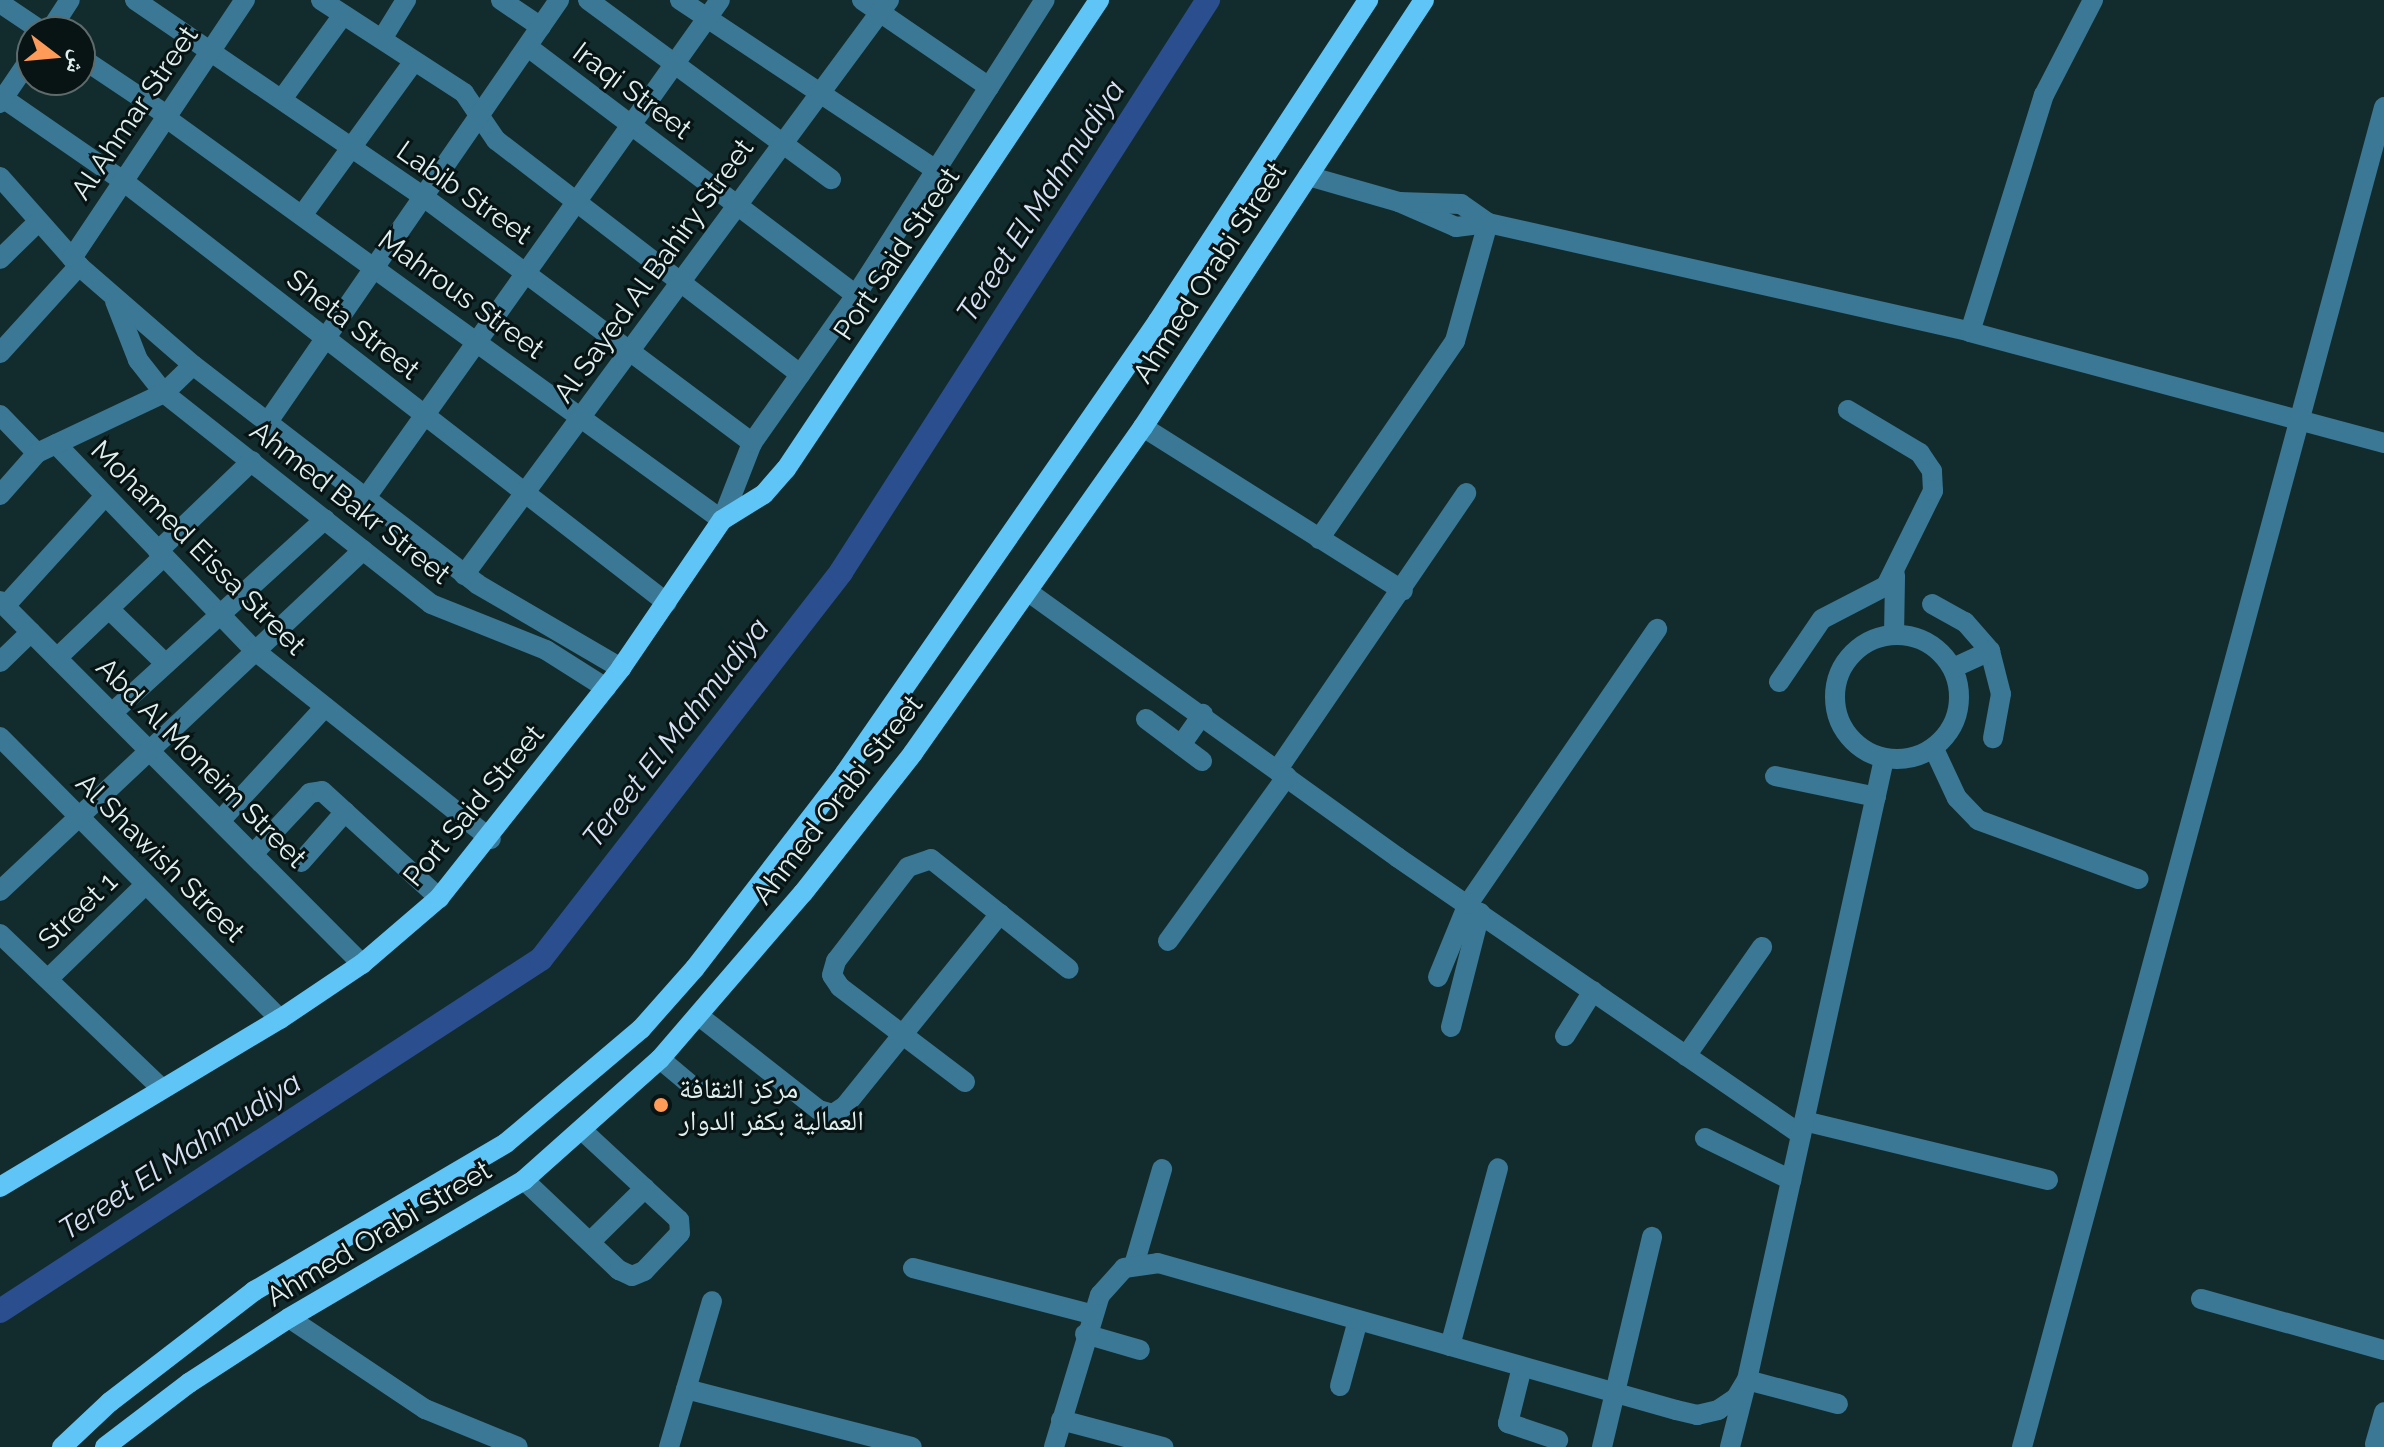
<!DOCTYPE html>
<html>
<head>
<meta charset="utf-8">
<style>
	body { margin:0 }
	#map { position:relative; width:2384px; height:1447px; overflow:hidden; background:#122c2e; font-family:Raleway,"Noto Naskh Arabic",sans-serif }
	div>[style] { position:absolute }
	.canal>* { height:24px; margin:-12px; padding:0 12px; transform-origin:12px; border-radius:12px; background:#2b4e8e }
	.minor>* { height:20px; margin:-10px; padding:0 10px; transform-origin:10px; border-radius:10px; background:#3b7895 }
	.minor>.ring { margin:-10px; padding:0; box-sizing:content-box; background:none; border:20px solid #3b7895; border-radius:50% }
	.major>* { height:20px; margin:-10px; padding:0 10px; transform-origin:10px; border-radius:10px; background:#5ec5f6 }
	.dots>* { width:22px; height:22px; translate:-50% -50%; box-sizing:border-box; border:4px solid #081313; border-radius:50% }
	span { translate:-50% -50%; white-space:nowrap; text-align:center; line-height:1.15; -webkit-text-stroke:6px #081313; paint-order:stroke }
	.street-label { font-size:28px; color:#e0f0f1 }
	.poi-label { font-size:28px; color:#e0f0f1 }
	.left { translate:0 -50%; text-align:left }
	.water-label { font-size:30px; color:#d6e1f4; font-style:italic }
	.north { position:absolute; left:16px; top:16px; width:80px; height:80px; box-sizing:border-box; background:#081313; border:2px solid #5e6b6c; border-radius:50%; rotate:106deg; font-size:22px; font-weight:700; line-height:32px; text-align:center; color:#e0f0f1 }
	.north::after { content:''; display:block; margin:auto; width:28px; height:36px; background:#fe9b58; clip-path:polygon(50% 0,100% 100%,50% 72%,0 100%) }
</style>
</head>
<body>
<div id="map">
	<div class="canal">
		<div style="left:0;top:1311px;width:645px;rotate:-33.05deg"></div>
		<div style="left:541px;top:959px;width:490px;rotate:-52.2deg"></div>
		<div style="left:841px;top:572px;width:680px;rotate:-57.32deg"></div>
	</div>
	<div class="minor">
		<div style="left:135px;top:0;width:351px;rotate:34.3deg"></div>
		<div style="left:425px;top:198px;width:409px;rotate:36.8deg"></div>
		<div style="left:321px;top:0;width:171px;rotate:33deg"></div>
		<div style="left:464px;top:93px;width:57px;rotate:55.8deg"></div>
		<div style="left:496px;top:140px;width:384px;rotate:37.6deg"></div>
		<div style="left:501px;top:0;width:48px;rotate:34deg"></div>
		<div style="left:588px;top:0;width:302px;rotate:36.4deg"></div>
		<div style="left:680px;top:0;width:307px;rotate:33.6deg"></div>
		<div style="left:862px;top:0;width:154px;rotate:34.4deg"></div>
		<div style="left:0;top:3px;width:52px;rotate:34deg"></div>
		<div style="left:49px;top:32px;width:38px;rotate:-57deg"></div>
		<div style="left:382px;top:39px;width:46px;rotate:-58.4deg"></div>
		<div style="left:528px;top:47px;width:411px;rotate:37.1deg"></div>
		<div style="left:80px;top:57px;width:106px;rotate:33.8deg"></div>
		<div style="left:0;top:96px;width:150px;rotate:34.6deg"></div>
		<div style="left:123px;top:181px;width:688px;rotate:37.8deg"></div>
		<div style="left:282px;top:99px;width:104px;rotate:-54deg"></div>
		<div style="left:0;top:103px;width:57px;rotate:-55.8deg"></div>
		<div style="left:165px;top:117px;width:688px;rotate:35.89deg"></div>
		<div style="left:722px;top:520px;width:83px;rotate:-68.7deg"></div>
		<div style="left:752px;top:443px;width:181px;rotate:-54.9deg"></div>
		<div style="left:856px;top:295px;width:350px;rotate:-57.4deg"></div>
		<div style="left:1308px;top:176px;width:95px;rotate:15.9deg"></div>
		<div style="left:1399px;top:202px;width:62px;rotate:23.7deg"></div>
		<div style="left:1456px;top:227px;width:32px;rotate:-7deg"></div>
		<div style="left:1488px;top:223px;width:494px;rotate:12.7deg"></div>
		<div style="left:1970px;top:332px;width:429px;rotate:15deg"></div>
		<div style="left:0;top:177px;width:119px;rotate:48.4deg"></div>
		<div style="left:79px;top:266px;width:151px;rotate:41deg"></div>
		<div style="left:193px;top:365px;width:359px;rotate:37.6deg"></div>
		<div style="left:477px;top:584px;width:167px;rotate:30.3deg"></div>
		<div style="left:1399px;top:202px;width:62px;rotate:1.8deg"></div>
		<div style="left:1461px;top:204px;width:33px;rotate:35deg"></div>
		<div style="left:303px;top:214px;width:189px;rotate:-54deg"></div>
		<div style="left:72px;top:258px;width:311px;rotate:-56.2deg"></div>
		<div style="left:0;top:259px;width:54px;rotate:-44.3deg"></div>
		<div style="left:115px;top:301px;width:63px;rotate:68.7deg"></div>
		<div style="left:138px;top:360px;width:42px;rotate:51.8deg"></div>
		<div style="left:164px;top:393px;width:340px;rotate:38.3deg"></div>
		<div style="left:431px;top:604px;width:124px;rotate:21.8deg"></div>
		<div style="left:546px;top:650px;width:71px;rotate:32.3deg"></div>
		<div style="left:1970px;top:332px;width:248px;rotate:-72.7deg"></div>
		<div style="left:2044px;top:95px;width:107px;rotate:-62.7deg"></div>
		<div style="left:0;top:353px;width:118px;rotate:-47.8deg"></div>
		<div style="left:0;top:415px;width:53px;rotate:45.8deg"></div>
		<div style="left:267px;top:423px;width:514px;rotate:-55.38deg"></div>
		<div style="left:1143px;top:427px;width:307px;rotate:32.2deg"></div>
		<div style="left:56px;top:444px;width:286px;rotate:46.1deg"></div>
		<div style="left:254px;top:650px;width:303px;rotate:38.6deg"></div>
		<div style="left:0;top:495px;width:56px;rotate:-48.6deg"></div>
		<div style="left:37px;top:453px;width:140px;rotate:-25.3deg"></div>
		<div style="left:164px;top:393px;width:40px;rotate:-44deg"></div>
		<div style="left:365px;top:499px;width:612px;rotate:-54.57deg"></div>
		<div style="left:1319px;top:539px;width:240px;rotate:-55.5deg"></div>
		<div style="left:1455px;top:341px;width:123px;rotate:-74.4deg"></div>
		<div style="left:158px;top:551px;width:130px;rotate:-43.8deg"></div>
		<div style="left:464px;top:575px;width:715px;rotate:-53.53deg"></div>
		<div style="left:1027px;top:591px;width:456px;rotate:35.7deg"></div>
		<div style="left:1397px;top:857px;width:490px;rotate:34.5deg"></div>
		<div style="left:0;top:601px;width:513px;rotate:45.08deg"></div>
		<div style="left:1932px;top:604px;width:38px;rotate:29deg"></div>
		<div style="left:1965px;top:622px;width:38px;rotate:49deg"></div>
		<div style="left:1990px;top:651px;width:44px;rotate:75.7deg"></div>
		<div style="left:2001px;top:694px;width:45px;rotate:100.3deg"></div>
		<div style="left:5px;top:606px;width:149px;rotate:-47.7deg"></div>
		<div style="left:109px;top:609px;width:79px;rotate:44deg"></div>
		<div class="ring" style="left:1835px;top:635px;width:104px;height:104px"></div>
		<div style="left:1894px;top:635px;width:60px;rotate:-89deg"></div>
		<div style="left:57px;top:658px;width:146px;rotate:-43.6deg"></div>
		<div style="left:0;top:662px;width:43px;rotate:-44.1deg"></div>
		<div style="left:1953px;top:668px;width:41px;rotate:-24.7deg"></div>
		<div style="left:1779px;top:682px;width:76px;rotate:-55.7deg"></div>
		<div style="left:1822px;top:619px;width:72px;rotate:-27.3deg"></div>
		<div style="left:1886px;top:586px;width:106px;rotate:-63.7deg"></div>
		<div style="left:1933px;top:491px;width:20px;rotate:-93deg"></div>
		<div style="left:1932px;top:471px;width:22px;rotate:-124deg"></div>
		<div style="left:1920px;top:453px;width:84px;rotate:-149.2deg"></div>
		<div style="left:112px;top:713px;width:288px;rotate:-42.3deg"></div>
		<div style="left:1146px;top:719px;width:70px;rotate:36.9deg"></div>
		<div style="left:0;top:737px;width:397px;rotate:45.2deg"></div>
		<div style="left:1181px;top:745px;width:38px;rotate:-55deg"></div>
		<div style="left:1934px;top:749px;width:54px;rotate:64.9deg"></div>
		<div style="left:1957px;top:798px;width:30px;rotate:46deg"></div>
		<div style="left:1978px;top:820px;width:171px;rotate:20.2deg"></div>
		<div style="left:1278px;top:769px;width:334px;rotate:-55.7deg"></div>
		<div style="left:1775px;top:776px;width:103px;rotate:11.7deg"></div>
		<div style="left:220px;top:821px;width:155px;rotate:-47.4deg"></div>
		<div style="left:253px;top:854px;width:83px;rotate:-46.9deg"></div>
		<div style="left:310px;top:793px;width:12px;rotate:-9deg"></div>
		<div style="left:322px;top:791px;width:159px;rotate:42.4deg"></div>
		<div style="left:301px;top:862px;width:67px;rotate:-48.7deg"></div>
		<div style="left:0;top:891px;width:498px;rotate:-43.2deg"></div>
		<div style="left:0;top:934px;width:224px;rotate:43.7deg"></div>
		<div style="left:1168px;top:941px;width:203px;rotate:-54.2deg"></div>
		<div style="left:1438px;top:977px;width:79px;rotate:-67.7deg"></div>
		<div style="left:1468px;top:904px;width:334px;rotate:-55.5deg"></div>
		<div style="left:48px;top:979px;width:136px;rotate:-44.1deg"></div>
		<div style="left:699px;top:1016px;width:152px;rotate:38.1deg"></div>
		<div style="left:819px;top:1110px;width:15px;rotate:16deg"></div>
		<div style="left:833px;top:1114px;width:14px;rotate:-34deg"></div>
		<div style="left:845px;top:1106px;width:247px;rotate:-51.1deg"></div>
		<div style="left:1451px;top:1027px;width:118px;rotate:-75.7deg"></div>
		<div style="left:1565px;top:1036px;width:53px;rotate:-58.1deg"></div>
		<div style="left:1686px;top:1056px;width:133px;rotate:-55.1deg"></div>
		<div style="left:660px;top:1059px;width:48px;rotate:40deg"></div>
		<div style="left:965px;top:1082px;width:157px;rotate:-142.8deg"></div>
		<div style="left:840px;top:987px;width:14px;rotate:-124deg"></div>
		<div style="left:832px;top:975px;width:15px;rotate:-74deg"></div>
		<div style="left:836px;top:961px;width:118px;rotate:-52.5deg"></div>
		<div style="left:908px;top:867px;width:24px;rotate:-19deg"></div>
		<div style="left:931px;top:859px;width:176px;rotate:38.6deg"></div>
		<div style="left:1804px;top:1121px;width:251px;rotate:13.6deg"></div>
		<div style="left:1705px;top:1138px;width:96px;rotate:26deg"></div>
		<div style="left:524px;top:1180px;width:131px;rotate:43.5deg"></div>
		<div style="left:619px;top:1270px;width:14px;rotate:25deg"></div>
		<div style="left:632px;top:1276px;width:13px;rotate:-23deg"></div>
		<div style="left:644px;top:1271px;width:52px;rotate:-46.5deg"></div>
		<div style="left:680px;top:1233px;width:13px;rotate:-94deg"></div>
		<div style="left:679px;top:1220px;width:131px;rotate:-137.2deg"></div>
		<div style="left:590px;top:1242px;width:77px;rotate:-44.5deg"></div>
		<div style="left:1134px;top:1265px;width:100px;rotate:-73.7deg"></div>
		<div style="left:913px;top:1268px;width:184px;rotate:14.5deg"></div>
		<div style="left:2201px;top:1299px;width:190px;rotate:15.6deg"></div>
		<div style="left:289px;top:1318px;width:164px;rotate:33.8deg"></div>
		<div style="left:425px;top:1409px;width:100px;rotate:22.2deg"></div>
		<div style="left:1085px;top:1334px;width:57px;rotate:16.2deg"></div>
		<div style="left:1450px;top:1346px;width:184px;rotate:-74.9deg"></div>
		<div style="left:1522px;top:1367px;width:58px;rotate:104deg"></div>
		<div style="left:1508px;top:1423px;width:53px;rotate:18.8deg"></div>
		<div style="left:1340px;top:1386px;width:68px;rotate:-74.7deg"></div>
		<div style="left:686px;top:1389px;width:233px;rotate:14.4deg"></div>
		<div style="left:1061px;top:1420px;width:106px;rotate:14.8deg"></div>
		<div style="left:2375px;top:1444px;width:33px;rotate:-74deg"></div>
		<div style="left:669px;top:1447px;width:152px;rotate:-73.6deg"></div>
		<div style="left:1054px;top:1447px;width:159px;rotate:-73.2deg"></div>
		<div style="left:1100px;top:1295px;width:36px;rotate:-48deg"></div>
		<div style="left:1124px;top:1268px;width:34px;rotate:-8deg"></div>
		<div style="left:1158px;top:1263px;width:538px;rotate:15.84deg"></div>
		<div style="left:1676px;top:1410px;width:22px;rotate:13deg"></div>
		<div style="left:1697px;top:1415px;width:22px;rotate:-13deg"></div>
		<div style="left:1718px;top:1410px;width:22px;rotate:-34deg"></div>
		<div style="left:1736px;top:1398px;width:21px;rotate:-59deg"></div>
		<div style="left:1747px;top:1380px;width:636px;rotate:-77.56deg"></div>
		<div style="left:1602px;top:1447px;width:216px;rotate:-76.6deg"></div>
		<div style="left:1730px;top:1447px;width:69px;rotate:-75.8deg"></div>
		<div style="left:1747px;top:1380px;width:94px;rotate:14.8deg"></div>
		<div style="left:2022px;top:1447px;width:1388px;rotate:-74.88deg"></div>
	</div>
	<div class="major">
		<div style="left:0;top:1187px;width:327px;rotate:-31deg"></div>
		<div style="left:280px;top:1019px;width:99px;rotate:-33.9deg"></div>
		<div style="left:362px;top:964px;width:101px;rotate:-40.6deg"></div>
		<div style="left:439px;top:898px;width:293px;rotate:-51.6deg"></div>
		<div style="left:621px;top:668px;width:179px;rotate:-55.7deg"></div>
		<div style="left:722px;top:520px;width:49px;rotate:-31.8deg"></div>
		<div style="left:764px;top:494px;width:33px;rotate:-49deg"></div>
		<div style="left:786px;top:469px;width:564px;rotate:-56.28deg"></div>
		<div style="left:62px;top:1447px;width:66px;rotate:-43.2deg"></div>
		<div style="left:110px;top:1402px;width:182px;rotate:-37.6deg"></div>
		<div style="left:254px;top:1291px;width:292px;rotate:-30.4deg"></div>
		<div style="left:506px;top:1143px;width:177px;rotate:-40.2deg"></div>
		<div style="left:641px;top:1029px;width:81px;rotate:-48.5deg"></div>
		<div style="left:695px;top:968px;width:246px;rotate:-52.4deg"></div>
		<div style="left:845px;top:773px;width:550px;rotate:-55.3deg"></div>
		<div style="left:1158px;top:321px;width:384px;rotate:-56.8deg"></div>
		<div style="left:105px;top:1447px;width:106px;rotate:-37.3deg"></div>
		<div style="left:189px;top:1383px;width:119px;rotate:-33deg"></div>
		<div style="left:289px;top:1318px;width:273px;rotate:-30.4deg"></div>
		<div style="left:524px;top:1180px;width:182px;rotate:-41.7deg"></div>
		<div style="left:660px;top:1059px;width:219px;rotate:-49.3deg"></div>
		<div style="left:803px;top:893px;width:178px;rotate:-51.8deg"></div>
		<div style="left:913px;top:753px;width:399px;rotate:-54.8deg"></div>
		<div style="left:1143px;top:427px;width:511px;rotate:-56.65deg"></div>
	</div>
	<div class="dots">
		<div style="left:661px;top:1105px;background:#fe9b58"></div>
	</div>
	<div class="street-label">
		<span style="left:632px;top:91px;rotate:37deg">Iraqi Street</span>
		<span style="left:135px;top:113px;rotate:-56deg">Al Ahmar Street</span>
		<span style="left:464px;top:193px;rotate:35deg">Labib Street</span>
		<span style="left:897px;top:254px;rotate:-56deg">Port Said Street</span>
		<span style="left:654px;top:271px;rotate:-54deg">Al Sayed Al Bahiry Street</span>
		<span style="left:1210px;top:273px;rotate:-57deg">Ahmed Orabi Street</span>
		<span style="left:461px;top:295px;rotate:36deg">Mahrous Street</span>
		<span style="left:353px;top:325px;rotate:38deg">Sheta Street</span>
		<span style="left:350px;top:503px;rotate:38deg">Ahmed Bakr Street</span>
		<span style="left:198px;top:548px;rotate:45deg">Mohamed Eissa Street</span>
		<span style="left:201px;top:763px;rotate:45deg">Abd Al Moneim Street</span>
		<span style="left:838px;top:800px;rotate:-52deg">Ahmed Orabi Street</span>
		<span style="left:474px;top:806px;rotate:-50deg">Port Said Street</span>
		<span style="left:160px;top:858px;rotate:45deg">Al Shawish Street</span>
		<span style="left:78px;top:911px;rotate:-44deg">Street 1</span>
		<span style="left:379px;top:1234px;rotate:-31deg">Ahmed Orabi Street</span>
	</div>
	<div class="poi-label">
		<span class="left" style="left:679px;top:1105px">مركز الثقافة<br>العمالية بكفر الدوار</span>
	</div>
	<div class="water-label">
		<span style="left:1041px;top:201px;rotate:-57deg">Tereet El Mahmudiya</span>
		<span style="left:676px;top:733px;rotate:-52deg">Tereet El Mahmudiya</span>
		<span style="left:180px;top:1156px;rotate:-33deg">Tereet El Mahmudiya</span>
	</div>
	<div class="north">ش</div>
</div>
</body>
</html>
